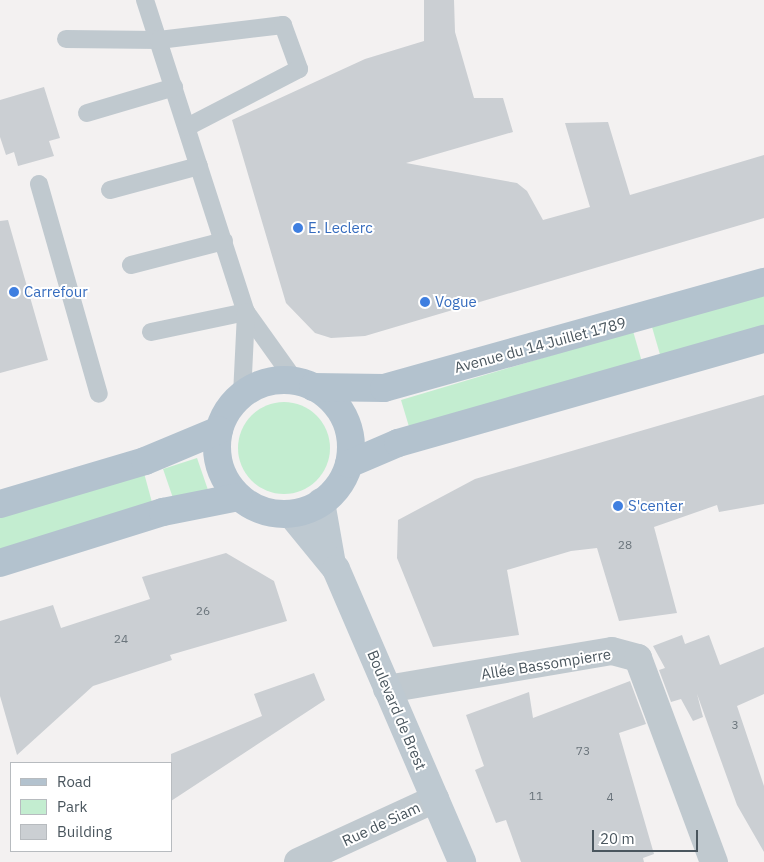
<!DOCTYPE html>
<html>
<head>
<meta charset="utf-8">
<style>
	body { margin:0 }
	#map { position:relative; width:764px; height:862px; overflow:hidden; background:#f3f1f1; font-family:"IBM Plex Sans",sans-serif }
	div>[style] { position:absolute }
	.green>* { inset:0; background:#c3edd0 }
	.round { border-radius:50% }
	.building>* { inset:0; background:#cbcfd3 }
	.service>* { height:18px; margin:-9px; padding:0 9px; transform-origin:9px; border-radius:9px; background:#c0c9cf }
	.minor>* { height:28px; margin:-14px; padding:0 14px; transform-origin:14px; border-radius:14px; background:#c0c9cf }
	.secondary>* { height:28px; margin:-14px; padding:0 14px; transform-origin:14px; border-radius:14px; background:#bec9d1 }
	.primary>* { height:28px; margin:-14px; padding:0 14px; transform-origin:14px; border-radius:14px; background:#b3c2ce }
	.primary>.ring { margin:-14px; padding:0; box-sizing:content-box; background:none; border:28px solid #b3c2ce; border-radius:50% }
	.dots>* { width:14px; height:14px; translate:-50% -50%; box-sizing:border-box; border:2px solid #fff; border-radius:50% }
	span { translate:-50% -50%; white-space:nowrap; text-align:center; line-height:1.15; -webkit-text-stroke:4px #fff; paint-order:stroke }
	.number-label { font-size:12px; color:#6a747b }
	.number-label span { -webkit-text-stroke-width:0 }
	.shop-label { font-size:15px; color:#366cbe }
	.left { translate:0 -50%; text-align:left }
	.street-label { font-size:15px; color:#4a565e }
	.legend { position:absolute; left:10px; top:762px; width:162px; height:90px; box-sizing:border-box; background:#fff; border:1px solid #b7bbbf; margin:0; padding:6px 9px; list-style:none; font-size:15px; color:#4a565e }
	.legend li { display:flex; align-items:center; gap:10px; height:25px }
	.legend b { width:25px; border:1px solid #b7bbbf }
	.scale { position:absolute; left:592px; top:830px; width:106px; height:22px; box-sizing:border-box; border:2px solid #4a565e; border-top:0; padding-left:6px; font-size:15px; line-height:18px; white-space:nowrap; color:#4a565e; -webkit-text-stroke:4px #fff; paint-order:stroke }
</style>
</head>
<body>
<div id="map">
	<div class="green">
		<div style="clip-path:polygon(764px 294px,764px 328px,661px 358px,652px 327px)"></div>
		<div style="clip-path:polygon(633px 331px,642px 362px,410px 430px,401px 400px)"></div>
		<div class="round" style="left:238px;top:402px;width:92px;height:92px"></div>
		<div style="clip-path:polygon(197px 458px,208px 490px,174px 501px,163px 469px)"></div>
		<div style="clip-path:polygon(144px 473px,153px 506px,0 551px,0 516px)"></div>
	</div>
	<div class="building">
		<div style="clip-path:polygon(424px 0,454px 0,455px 32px,474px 98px,503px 98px,513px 132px,406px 163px,517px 183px,527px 191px,543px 220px,590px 207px,565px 123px,608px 122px,630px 195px,764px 155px,764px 218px,365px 336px,331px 338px,315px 333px,286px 303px,232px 120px,365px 59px,424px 41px)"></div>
		<div style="clip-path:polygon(44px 87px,60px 138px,49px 141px,54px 156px,18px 166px,14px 152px,6px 155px,0 137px,0 100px)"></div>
		<div style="clip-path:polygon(8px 220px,48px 360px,0 373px,0 221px)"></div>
		<div style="clip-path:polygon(764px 395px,764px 504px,719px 512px,717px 505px,654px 527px,677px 613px,619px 621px,597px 548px,571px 551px,507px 570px,519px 635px,433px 647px,397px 558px,398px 520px,475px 479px)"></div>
		<div style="clip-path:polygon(226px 553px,274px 581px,287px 621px,170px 655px,172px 660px,93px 686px,17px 755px,0 696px,0 621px,53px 605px,61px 628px,150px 599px,142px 577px)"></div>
		<div style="clip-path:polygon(682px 635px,685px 644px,709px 635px,720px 665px,764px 647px,764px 694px,737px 706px,764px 786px,764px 852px,737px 805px,697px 694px,703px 717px,693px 721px,681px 699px,671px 702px,659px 670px,665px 668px,653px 646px)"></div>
		<div style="clip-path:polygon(314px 673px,325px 700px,171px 801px,171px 754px,262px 716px,254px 694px)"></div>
		<div style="clip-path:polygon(630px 681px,646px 724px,619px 733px,654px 854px,643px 858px,644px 862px,521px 862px,506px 820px,496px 823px,475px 770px,484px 766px,466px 715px,529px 692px,533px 718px)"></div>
	</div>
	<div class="service">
		<div style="left:145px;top:0;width:328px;rotate:72.1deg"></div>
		<div style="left:246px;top:312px;width:86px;rotate:54.5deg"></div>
		<div style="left:66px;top:39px;width:93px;rotate:0.6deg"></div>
		<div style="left:159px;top:40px;width:125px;rotate:-6.9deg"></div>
		<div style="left:283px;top:25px;width:47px;rotate:70deg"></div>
		<div style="left:299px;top:69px;width:126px;rotate:152.6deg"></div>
		<div style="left:87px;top:113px;width:91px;rotate:-16.6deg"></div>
		<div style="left:39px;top:184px;width:218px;rotate:74.1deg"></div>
		<div style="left:110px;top:190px;width:92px;rotate:-15.1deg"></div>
		<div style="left:131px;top:265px;width:96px;rotate:-14.5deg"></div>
		<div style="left:151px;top:332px;width:97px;rotate:-11.9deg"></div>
		<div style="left:242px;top:395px;width:83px;rotate:-87.2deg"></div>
	</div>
	<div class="minor">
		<div style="left:387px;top:689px;width:228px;rotate:-9.6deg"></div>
		<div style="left:612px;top:651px;width:27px;rotate:15deg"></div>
		<div style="left:638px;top:658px;width:218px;rotate:69.6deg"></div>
		<div style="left:298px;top:862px;width:151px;rotate:-24.7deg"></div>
	</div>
	<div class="secondary">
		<div style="left:321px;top:502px;width:58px;rotate:80deg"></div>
		<div style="left:291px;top:514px;width:71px;rotate:50.7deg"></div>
		<div style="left:336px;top:569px;width:319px;rotate:66.7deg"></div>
	</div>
	<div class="primary">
		<div class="ring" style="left:217px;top:380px;width:106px;height:106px"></div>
		<div style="left:313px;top:387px;width:71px;rotate:0.8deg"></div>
		<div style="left:384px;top:388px;width:395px;rotate:-15.6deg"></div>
		<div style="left:349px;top:464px;width:53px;rotate:-23.2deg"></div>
		<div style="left:398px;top:443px;width:380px;rotate:-15.9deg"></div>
		<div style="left:0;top:504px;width:151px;rotate:-16.5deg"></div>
		<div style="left:145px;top:461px;width:80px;rotate:-22.7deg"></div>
		<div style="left:0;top:563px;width:171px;rotate:-17.4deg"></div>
		<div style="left:163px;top:512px;width:77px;rotate:-11.2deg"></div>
	</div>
	<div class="dots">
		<div style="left:298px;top:228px;background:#3f7fe0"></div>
		<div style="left:14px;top:292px;background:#3f7fe0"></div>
		<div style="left:425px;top:302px;background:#3f7fe0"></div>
		<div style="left:618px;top:506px;background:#3f7fe0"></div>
	</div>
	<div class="number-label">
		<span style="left:625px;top:545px">28</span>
		<span style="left:203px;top:611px">26</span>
		<span style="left:121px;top:639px">24</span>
		<span style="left:735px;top:725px">3</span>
		<span style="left:583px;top:751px">73</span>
		<span style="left:536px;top:796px">11</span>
		<span style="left:610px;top:797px">4</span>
	</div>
	<div class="shop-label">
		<span class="left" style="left:308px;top:228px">E. Leclerc</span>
		<span class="left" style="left:24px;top:292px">Carrefour</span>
		<span class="left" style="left:435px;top:302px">Vogue</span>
		<span class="left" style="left:628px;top:506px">S'center</span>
	</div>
	<div class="street-label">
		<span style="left:540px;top:345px;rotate:-15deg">Avenue du 14 Juillet 1789</span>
		<span style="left:546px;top:664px;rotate:-9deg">Allée Bassompierre</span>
		<span style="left:397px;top:710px;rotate:67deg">Boulevard de Brest</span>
		<span style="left:381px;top:824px;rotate:-25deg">Rue de Siam</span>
	</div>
	<ul class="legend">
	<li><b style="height:6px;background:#b3c2ce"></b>Road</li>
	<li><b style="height:14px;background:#c3edd0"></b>Park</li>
	<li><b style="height:14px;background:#cbcfd3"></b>Building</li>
	</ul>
	<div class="scale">20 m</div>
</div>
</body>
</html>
